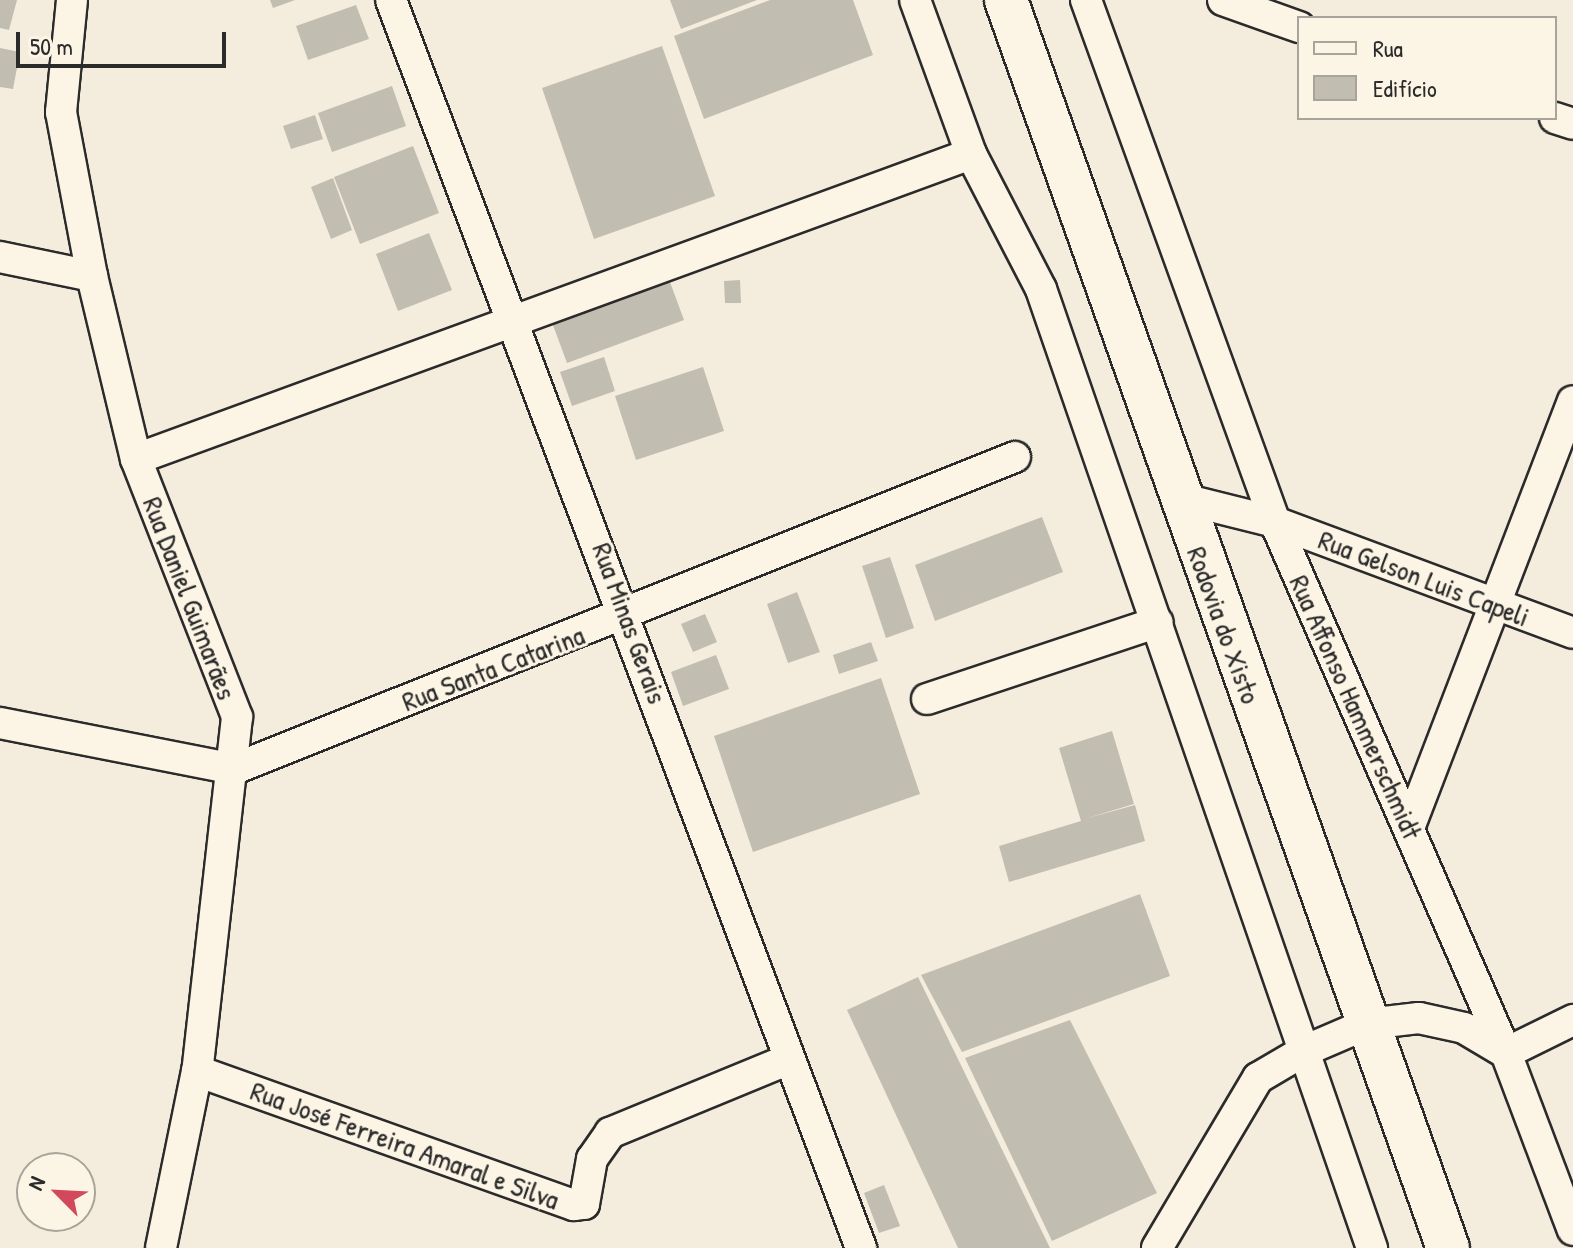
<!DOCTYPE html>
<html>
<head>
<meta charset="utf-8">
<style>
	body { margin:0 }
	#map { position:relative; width:1573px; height:1248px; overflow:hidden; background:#f4edde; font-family:"Patrick Hand",sans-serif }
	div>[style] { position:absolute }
	.building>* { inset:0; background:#c2bdb1 }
	.roads { filter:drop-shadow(2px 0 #2b2b2b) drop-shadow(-2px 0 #2b2b2b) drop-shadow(0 2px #2b2b2b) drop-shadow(0 -2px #2b2b2b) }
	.minor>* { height:30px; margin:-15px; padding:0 15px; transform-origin:15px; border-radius:15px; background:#fcf5e5 }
	.highway>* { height:42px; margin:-21px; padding:0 21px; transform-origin:21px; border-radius:21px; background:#fcf5e5 }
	span { translate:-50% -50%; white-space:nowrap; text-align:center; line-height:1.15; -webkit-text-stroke:6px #fcf5e5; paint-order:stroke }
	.street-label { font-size:28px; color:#2b2b2b }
	.legend { position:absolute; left:1297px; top:16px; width:260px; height:104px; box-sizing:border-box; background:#fcf5e5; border:2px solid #a8a49b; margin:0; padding:10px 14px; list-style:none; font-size:24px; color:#2b2b2b }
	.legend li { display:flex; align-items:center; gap:16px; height:40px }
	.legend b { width:40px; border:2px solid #a8a49b }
	.north { position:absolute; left:16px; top:1152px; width:80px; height:80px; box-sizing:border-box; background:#fcf5e5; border:2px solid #a8a49b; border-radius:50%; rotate:294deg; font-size:22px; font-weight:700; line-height:32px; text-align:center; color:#2b2b2b }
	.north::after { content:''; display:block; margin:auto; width:28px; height:36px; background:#d1495b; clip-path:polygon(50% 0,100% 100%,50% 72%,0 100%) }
	.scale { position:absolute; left:16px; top:32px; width:210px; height:36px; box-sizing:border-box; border:4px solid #2b2b2b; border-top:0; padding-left:10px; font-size:24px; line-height:28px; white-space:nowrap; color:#2b2b2b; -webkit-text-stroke:6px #fcf5e5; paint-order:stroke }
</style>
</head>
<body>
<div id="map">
	<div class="building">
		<div style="clip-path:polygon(0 0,17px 0,9px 30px,0 28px)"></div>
		<div style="clip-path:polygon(270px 0,295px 0,273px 8px)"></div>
		<div style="clip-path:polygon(670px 0,757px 0,681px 29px)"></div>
		<div style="clip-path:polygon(770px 0,853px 0,873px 55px,704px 119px,674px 36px)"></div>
		<div style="clip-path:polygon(356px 5px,369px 39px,308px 60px,296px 26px)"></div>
		<div style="clip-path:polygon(662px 46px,715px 196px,594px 239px,542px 88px)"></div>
		<div style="clip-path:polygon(0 48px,20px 52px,13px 89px,0 87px)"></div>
		<div style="clip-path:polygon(392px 86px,406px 126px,332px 152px,318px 113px)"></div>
		<div style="clip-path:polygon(315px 115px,323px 139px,291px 149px,283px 126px)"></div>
		<div style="clip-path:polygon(413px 146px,439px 213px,360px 244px,334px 177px)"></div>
		<div style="clip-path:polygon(333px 178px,352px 230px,331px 239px,311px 187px)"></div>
		<div style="clip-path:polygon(429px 233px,452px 290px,398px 311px,376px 254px)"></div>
		<div style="clip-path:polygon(667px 274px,684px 320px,567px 363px,550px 317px)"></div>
		<div style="clip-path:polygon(740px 280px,741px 303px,725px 303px,724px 281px)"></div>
		<div style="clip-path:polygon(604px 357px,615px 391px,572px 406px,560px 372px)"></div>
		<div style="clip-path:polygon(703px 367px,724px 431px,636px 460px,615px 396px)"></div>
		<div style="clip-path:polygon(1042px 517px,1063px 572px,935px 621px,915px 565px)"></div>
		<div style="clip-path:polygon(890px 557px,914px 628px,886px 638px,862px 566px)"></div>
		<div style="clip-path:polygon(797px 592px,820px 652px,788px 663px,767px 604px)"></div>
		<div style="clip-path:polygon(705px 614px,717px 642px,693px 652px,681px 624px)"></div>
		<div style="clip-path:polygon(871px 642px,878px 661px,839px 674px,833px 655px)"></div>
		<div style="clip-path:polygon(716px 655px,729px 689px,683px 706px,671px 672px)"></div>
		<div style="clip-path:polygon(881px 678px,920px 794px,753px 852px,714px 736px)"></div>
		<div style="clip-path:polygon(1112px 731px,1134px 804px,1084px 819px,1135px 805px,1145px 841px,1009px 882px,999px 846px,1081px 821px,1059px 748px)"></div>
		<div style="clip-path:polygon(1140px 894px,1170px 976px,962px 1052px,921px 975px)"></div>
		<div style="clip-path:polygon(918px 977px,1050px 1248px,958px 1248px,847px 1010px)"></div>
		<div style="clip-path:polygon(1070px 1020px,1157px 1193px,1052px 1241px,965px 1058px)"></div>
		<div style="clip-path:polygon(884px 1185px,900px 1226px,879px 1233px,864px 1193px)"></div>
	</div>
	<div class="roads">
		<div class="minor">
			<div style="left:72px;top:0;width:113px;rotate:95.6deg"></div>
			<div style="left:61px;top:112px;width:167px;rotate:79.3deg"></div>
			<div style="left:92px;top:276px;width:188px;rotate:76.5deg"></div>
			<div style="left:136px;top:459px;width:277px;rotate:68.6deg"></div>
			<div style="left:237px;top:717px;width:356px;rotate:96.4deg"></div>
			<div style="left:197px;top:1071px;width:181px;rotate:101.5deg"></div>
			<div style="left:391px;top:0;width:1334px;rotate:69.36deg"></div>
			<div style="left:915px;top:0;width:164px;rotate:70deg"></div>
			<div style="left:971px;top:154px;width:152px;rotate:62.6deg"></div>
			<div style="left:1041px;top:289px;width:1015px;rotate:70.96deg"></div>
			<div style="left:1086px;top:0;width:555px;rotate:70.1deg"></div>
			<div style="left:1275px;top:522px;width:579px;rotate:66.49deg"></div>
			<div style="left:1506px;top:1053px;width:189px;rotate:69.3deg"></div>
			<div style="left:1223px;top:0;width:81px;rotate:19.6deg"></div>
			<div style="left:1555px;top:118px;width:19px;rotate:18deg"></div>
			<div style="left:0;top:257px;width:94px;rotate:11.7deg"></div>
			<div style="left:136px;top:459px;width:889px;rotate:-20.07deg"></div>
			<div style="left:1179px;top:498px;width:99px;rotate:14deg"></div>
			<div style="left:1275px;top:522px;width:318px;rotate:20.4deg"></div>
			<div style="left:927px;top:699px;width:243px;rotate:-18.4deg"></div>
			<div style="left:0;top:723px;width:238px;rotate:11.1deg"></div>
			<div style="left:234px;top:769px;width:841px;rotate:-21.78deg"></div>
			<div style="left:1409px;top:828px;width:457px;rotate:-69deg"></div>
			<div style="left:197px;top:1071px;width:400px;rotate:19.6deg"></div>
			<div style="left:574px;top:1205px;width:10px;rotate:-6deg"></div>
			<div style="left:584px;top:1204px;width:46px;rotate:-79.9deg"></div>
			<div style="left:592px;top:1159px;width:32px;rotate:-55deg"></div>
			<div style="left:610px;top:1133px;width:191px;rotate:-22.4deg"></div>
			<div style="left:1157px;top:1248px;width:198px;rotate:-59.3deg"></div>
			<div style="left:1258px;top:1078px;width:53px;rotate:-30.4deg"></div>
			<div style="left:1304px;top:1051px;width:69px;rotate:-23.2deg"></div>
			<div style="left:1367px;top:1024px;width:52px;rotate:-6.6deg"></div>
			<div style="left:1419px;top:1018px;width:46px;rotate:12.5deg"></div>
			<div style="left:1464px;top:1028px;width:49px;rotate:30.8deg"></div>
			<div style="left:1506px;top:1053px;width:75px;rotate:-26.2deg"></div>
		</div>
		<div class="highway">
			<div style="left:1006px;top:0;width:1324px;rotate:70.5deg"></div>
		</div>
	</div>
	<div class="street-label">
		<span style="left:1424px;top:578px;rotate:21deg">Rua Gelson Luis Capeli</span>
		<span style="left:190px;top:598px;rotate:69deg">Rua Daniel Guimarães</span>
		<span style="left:630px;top:623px;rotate:70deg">Rua Minas Gerais</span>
		<span style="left:1224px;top:625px;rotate:70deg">Rodovia do Xisto</span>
		<span style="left:493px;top:668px;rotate:-21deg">Rua Santa Catarina</span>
		<span style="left:1356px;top:707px;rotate:66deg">Rua Affonso Hammerschmidt</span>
		<span style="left:405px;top:1145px;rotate:20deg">Rua José Ferreira Amaral e Silva</span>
	</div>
	<ul class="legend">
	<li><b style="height:10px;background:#fcf5e5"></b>Rua</li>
	<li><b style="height:22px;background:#c2bdb1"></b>Edifício</li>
	</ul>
	<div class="north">N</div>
	<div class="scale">50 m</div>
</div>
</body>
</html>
